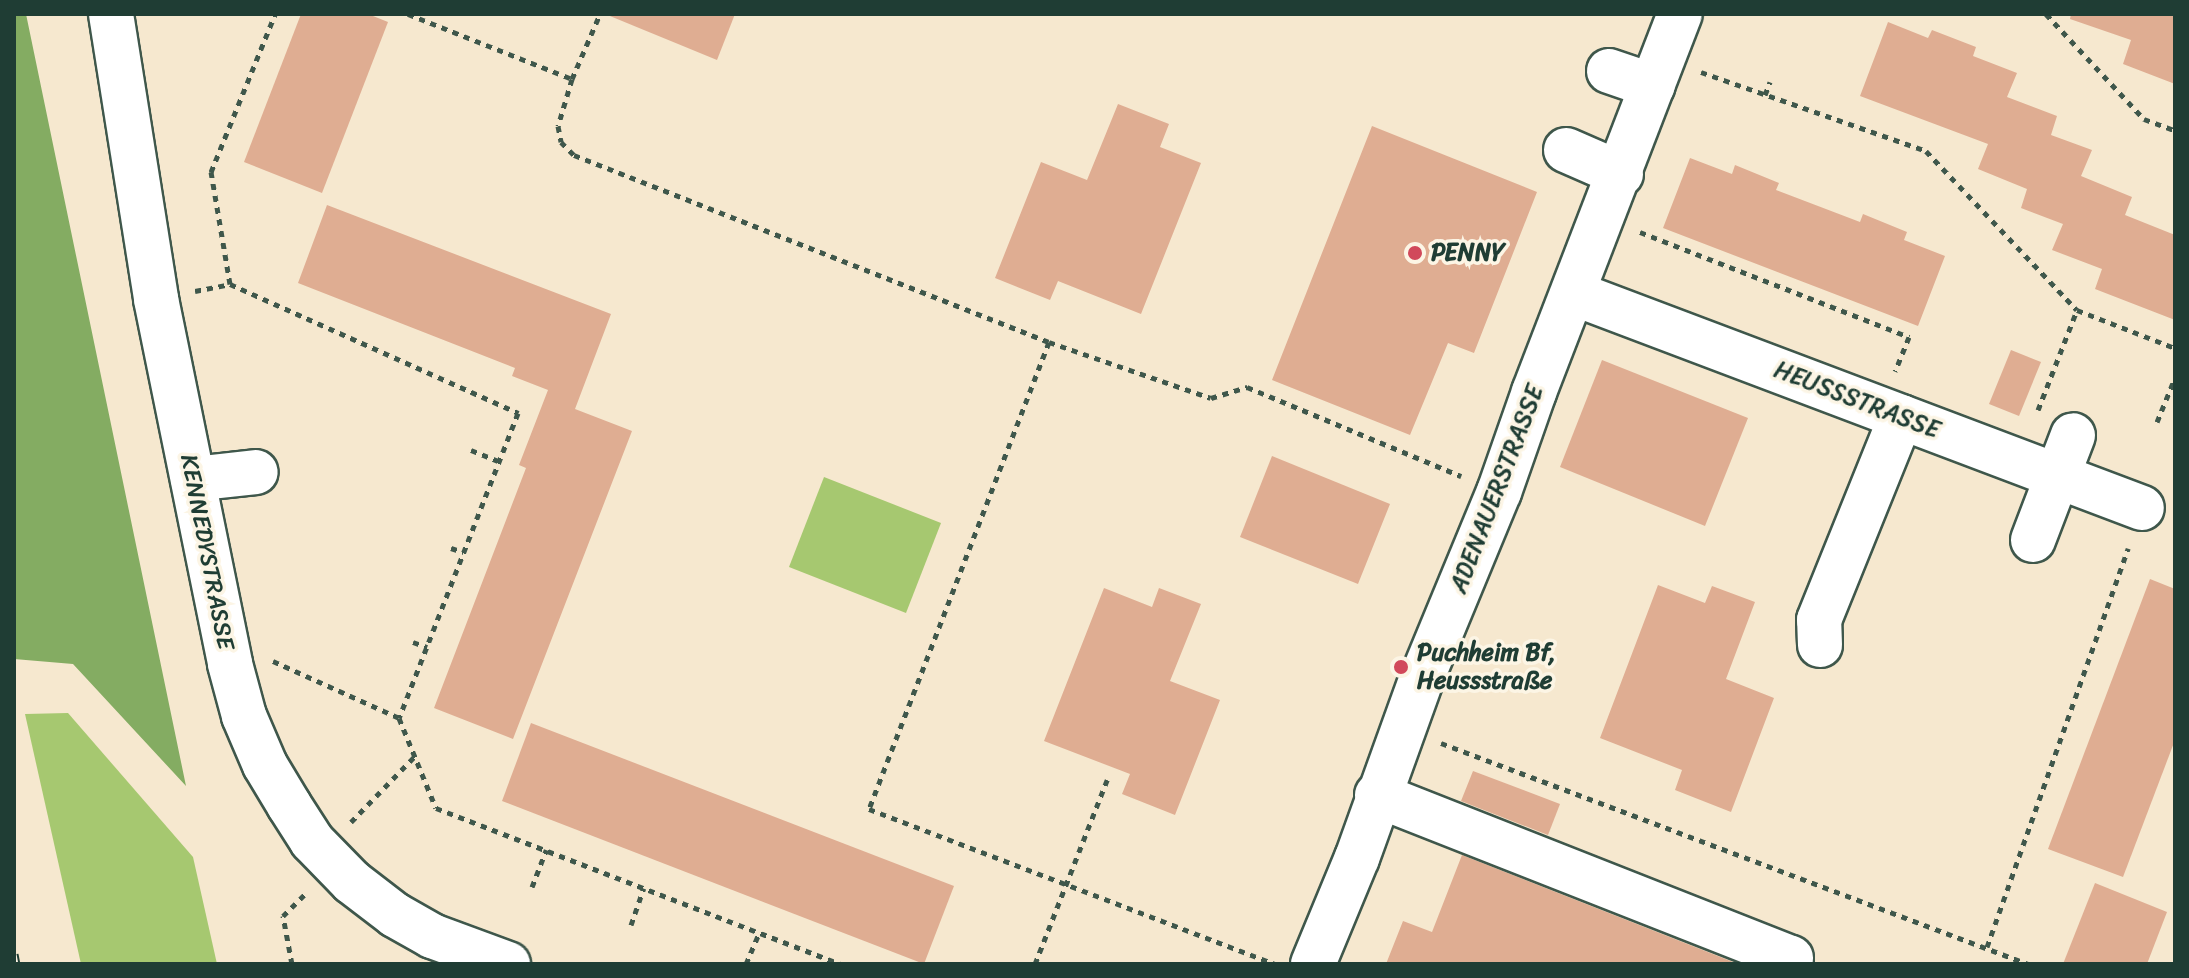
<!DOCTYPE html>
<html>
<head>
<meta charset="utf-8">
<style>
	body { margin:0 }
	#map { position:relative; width:2189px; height:978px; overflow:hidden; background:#f6e8cf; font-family:Sriracha,sans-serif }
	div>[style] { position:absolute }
	.green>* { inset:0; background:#a6c870 }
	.forest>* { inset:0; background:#84ac62 }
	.building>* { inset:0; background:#dfad92 }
	.path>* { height:5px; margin-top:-2.5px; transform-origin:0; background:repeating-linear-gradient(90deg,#3f574b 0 6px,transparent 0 12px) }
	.roads { filter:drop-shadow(2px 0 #3f574b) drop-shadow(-2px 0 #3f574b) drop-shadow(0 2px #3f574b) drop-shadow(0 -2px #3f574b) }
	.minor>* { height:44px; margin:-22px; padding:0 22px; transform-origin:22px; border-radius:22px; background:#fff }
	.rail>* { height:9px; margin-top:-4.5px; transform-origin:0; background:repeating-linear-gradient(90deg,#fcf5e5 0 18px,#1f3d34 0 36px); box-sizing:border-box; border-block:2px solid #1f3d34 }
	.dots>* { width:22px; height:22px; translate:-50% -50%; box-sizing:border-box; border:4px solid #fcf5e5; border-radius:50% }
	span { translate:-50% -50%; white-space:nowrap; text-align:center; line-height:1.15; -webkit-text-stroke:7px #fcf5e5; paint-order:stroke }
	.poi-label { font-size:24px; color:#1f3d34; font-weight:700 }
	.left { translate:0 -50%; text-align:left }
	.street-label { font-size:24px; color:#1f3d34 }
	.frame { position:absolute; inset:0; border:16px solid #1f3d34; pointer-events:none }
</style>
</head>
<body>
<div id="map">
	<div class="green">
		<div style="clip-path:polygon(824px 477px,941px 523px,906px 613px,789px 567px)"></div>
		<div style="clip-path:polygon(68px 713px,193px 857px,217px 964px,81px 964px,25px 714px)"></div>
	</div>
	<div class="forest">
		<div style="clip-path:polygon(14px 14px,26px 14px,186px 786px,73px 664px,14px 659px)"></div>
	</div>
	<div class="building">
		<div style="clip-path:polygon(301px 14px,368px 14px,388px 22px,322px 193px,244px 162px)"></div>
		<div style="clip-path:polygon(605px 14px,735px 14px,717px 60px)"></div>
		<div style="clip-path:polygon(2071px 14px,2175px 14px,2175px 84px,2123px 64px,2131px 40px,2070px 19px)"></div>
		<div style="clip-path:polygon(1888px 22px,1928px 38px,1932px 30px,1976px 47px,1973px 56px,2017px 73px,2007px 97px,2057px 116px,2051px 135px,2092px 150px,2081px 176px,2132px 197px,2125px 215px,2175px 235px,2175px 320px,2095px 289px,2102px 269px,2052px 250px,2063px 224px,2021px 208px,2027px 189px,1978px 169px,1988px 144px,1860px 96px)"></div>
		<div style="clip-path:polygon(1118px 104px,1169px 124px,1160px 147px,1201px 163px,1141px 314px,1058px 281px,1050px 300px,995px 278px,1041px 162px,1087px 180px)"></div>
		<div style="clip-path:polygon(1372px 126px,1537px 192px,1474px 353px,1448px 343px,1410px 435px,1272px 380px)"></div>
		<div style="clip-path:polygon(1690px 158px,1732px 174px,1735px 165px,1779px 183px,1776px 190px,1860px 222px,1863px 214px,1907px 232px,1904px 240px,1945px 256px,1918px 326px,1663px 228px)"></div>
		<div style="clip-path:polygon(327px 205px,611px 314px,575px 409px,632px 431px,513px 739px,434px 708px,526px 468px,519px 465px,548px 390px,512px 376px,515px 368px,298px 283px)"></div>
		<div style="clip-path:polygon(2011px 350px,2041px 362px,2019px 416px,1989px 404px)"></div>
		<div style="clip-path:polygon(1602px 360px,1748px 418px,1705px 526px,1560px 467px)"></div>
		<div style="clip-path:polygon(1272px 456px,1390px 504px,1358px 584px,1240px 537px)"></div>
		<div style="clip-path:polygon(2150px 579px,2175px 589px,2175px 740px,2123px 877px,2048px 849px)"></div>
		<div style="clip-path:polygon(1658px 585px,1705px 603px,1712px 586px,1755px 602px,1726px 679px,1774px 698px,1731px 812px,1675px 790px,1682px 770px,1600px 738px)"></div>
		<div style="clip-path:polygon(1104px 588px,1152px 607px,1159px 588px,1201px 604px,1170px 681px,1220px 700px,1175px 815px,1122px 794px,1130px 774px,1044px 741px)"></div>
		<div style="clip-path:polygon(531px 723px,954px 886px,924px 964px,502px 801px)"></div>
		<div style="clip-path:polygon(1473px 771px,1560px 804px,1548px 835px,1461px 801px)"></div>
		<div style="clip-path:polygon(1462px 855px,1738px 964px,1386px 964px,1403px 921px,1432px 932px)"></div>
		<div style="clip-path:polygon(2095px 883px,2167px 912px,2147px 964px,2063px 964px)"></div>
	</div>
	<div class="path">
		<div style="left:408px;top:14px;width:176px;rotate:21.6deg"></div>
		<div style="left:572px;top:79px;width:49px;rotate:106.6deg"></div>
		<div style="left:558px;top:126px;width:16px;rotate:79deg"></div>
		<div style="left:561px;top:142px;width:18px;rotate:45deg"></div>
		<div style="left:574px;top:155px;width:510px;rotate:21.49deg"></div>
		<div style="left:1049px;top:342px;width:171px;rotate:19.1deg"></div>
		<div style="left:1211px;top:398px;width:38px;rotate:-17deg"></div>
		<div style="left:1247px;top:387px;width:232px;rotate:22.6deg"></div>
		<div style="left:2046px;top:14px;width:144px;rotate:47deg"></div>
		<div style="left:2144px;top:119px;width:33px;rotate:20deg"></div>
		<div style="left:1701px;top:72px;width:238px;rotate:19.3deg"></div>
		<div style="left:1926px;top:151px;width:219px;rotate:46.5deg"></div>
		<div style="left:2077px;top:310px;width:105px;rotate:21.2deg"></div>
		<div style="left:572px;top:79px;width:71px;rotate:-66.7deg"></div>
		<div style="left:1765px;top:95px;width:14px;rotate:-69deg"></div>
		<div style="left:1640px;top:232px;width:289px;rotate:21.3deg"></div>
		<div style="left:1909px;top:337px;width:37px;rotate:112deg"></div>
		<div style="left:230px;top:284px;width:316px;rotate:24.1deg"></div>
		<div style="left:518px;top:413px;width:327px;rotate:111.3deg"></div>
		<div style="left:399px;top:718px;width:97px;rotate:67.7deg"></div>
		<div style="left:436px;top:808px;width:433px;rotate:21.1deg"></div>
		<div style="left:195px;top:291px;width:36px;rotate:-11deg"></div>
		<div style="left:230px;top:284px;width:114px;rotate:-99.6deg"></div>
		<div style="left:211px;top:172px;width:170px;rotate:-67.9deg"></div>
		<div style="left:1049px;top:342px;width:500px;rotate:111.08deg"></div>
		<div style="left:869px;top:809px;width:434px;rotate:20.9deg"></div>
		<div style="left:2038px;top:410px;width:107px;rotate:-68.7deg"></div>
		<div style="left:2157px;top:422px;width:48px;rotate:-67.8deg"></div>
		<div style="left:471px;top:450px;width:29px;rotate:22deg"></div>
		<div style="left:451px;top:548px;width:13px;rotate:18deg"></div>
		<div style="left:413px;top:642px;width:15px;rotate:20deg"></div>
		<div style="left:273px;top:661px;width:138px;rotate:24.3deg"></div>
		<div style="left:1441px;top:743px;width:627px;rotate:20.63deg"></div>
		<div style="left:351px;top:822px;width:91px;rotate:-45.9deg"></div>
		<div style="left:532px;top:887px;width:40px;rotate:-69deg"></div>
		<div style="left:631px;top:925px;width:39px;rotate:-71deg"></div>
		<div style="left:1987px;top:947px;width:423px;rotate:-70.5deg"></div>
		<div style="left:292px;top:964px;width:49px;rotate:-100.6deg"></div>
		<div style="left:283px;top:916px;width:34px;rotate:-45deg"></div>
		<div style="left:746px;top:964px;width:34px;rotate:-67deg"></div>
		<div style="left:1035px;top:964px;width:198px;rotate:-68.6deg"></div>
	</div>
	<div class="roads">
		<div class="minor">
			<div style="left:111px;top:14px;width:289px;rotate:81deg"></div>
			<div style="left:156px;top:299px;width:372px;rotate:78.5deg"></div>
			<div style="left:230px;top:664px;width:54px;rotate:74.9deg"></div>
			<div style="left:244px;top:716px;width:53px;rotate:66.8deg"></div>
			<div style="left:265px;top:765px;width:47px;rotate:59deg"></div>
			<div style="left:289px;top:805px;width:43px;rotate:57.4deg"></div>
			<div style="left:312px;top:841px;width:57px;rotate:45.7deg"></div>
			<div style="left:352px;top:882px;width:54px;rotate:37.5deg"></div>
			<div style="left:395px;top:915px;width:43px;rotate:29.6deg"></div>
			<div style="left:432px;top:936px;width:81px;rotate:20.2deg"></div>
			<div style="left:1609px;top:71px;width:46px;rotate:18.8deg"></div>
			<div style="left:1566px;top:150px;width:60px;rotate:23.6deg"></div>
			<div style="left:1573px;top:293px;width:608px;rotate:20.7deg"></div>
			<div style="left:193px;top:479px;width:63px;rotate:-6.3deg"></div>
			<div style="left:2033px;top:540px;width:112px;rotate:-69.1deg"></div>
			<div style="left:1820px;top:645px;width:25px;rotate:-92deg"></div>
			<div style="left:1819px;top:620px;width:219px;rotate:-68deg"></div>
			<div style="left:1377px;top:795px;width:445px;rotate:21.5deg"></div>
			<div style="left:1313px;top:964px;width:115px;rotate:-67.5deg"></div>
			<div style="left:1357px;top:858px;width:189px;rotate:-70.2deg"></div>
			<div style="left:1421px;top:680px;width:204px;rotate:-67.5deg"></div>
			<div style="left:1499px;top:492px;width:106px;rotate:-70.7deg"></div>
			<div style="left:1534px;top:392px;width:405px;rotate:-68.9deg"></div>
		</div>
	</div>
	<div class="rail">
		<div style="left:14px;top:954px;width:10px;rotate:79deg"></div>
	</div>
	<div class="dots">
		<div style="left:1415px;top:253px;background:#d1495b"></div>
		<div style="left:1401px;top:667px;background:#d1495b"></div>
	</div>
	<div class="poi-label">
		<span class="left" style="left:1431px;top:253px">PENNY</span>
		<span class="left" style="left:1417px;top:667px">Puchheim Bf,<br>Heussstraße</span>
	</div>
	<div class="street-label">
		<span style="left:1857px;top:400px;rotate:21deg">HEUSSSTRASSE</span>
		<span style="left:1497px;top:489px;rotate:-69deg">ADENAUERSTRASSE</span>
		<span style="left:207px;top:552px;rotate:79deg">KENNEDYSTRASSE</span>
	</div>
	<div class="frame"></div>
</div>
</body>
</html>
